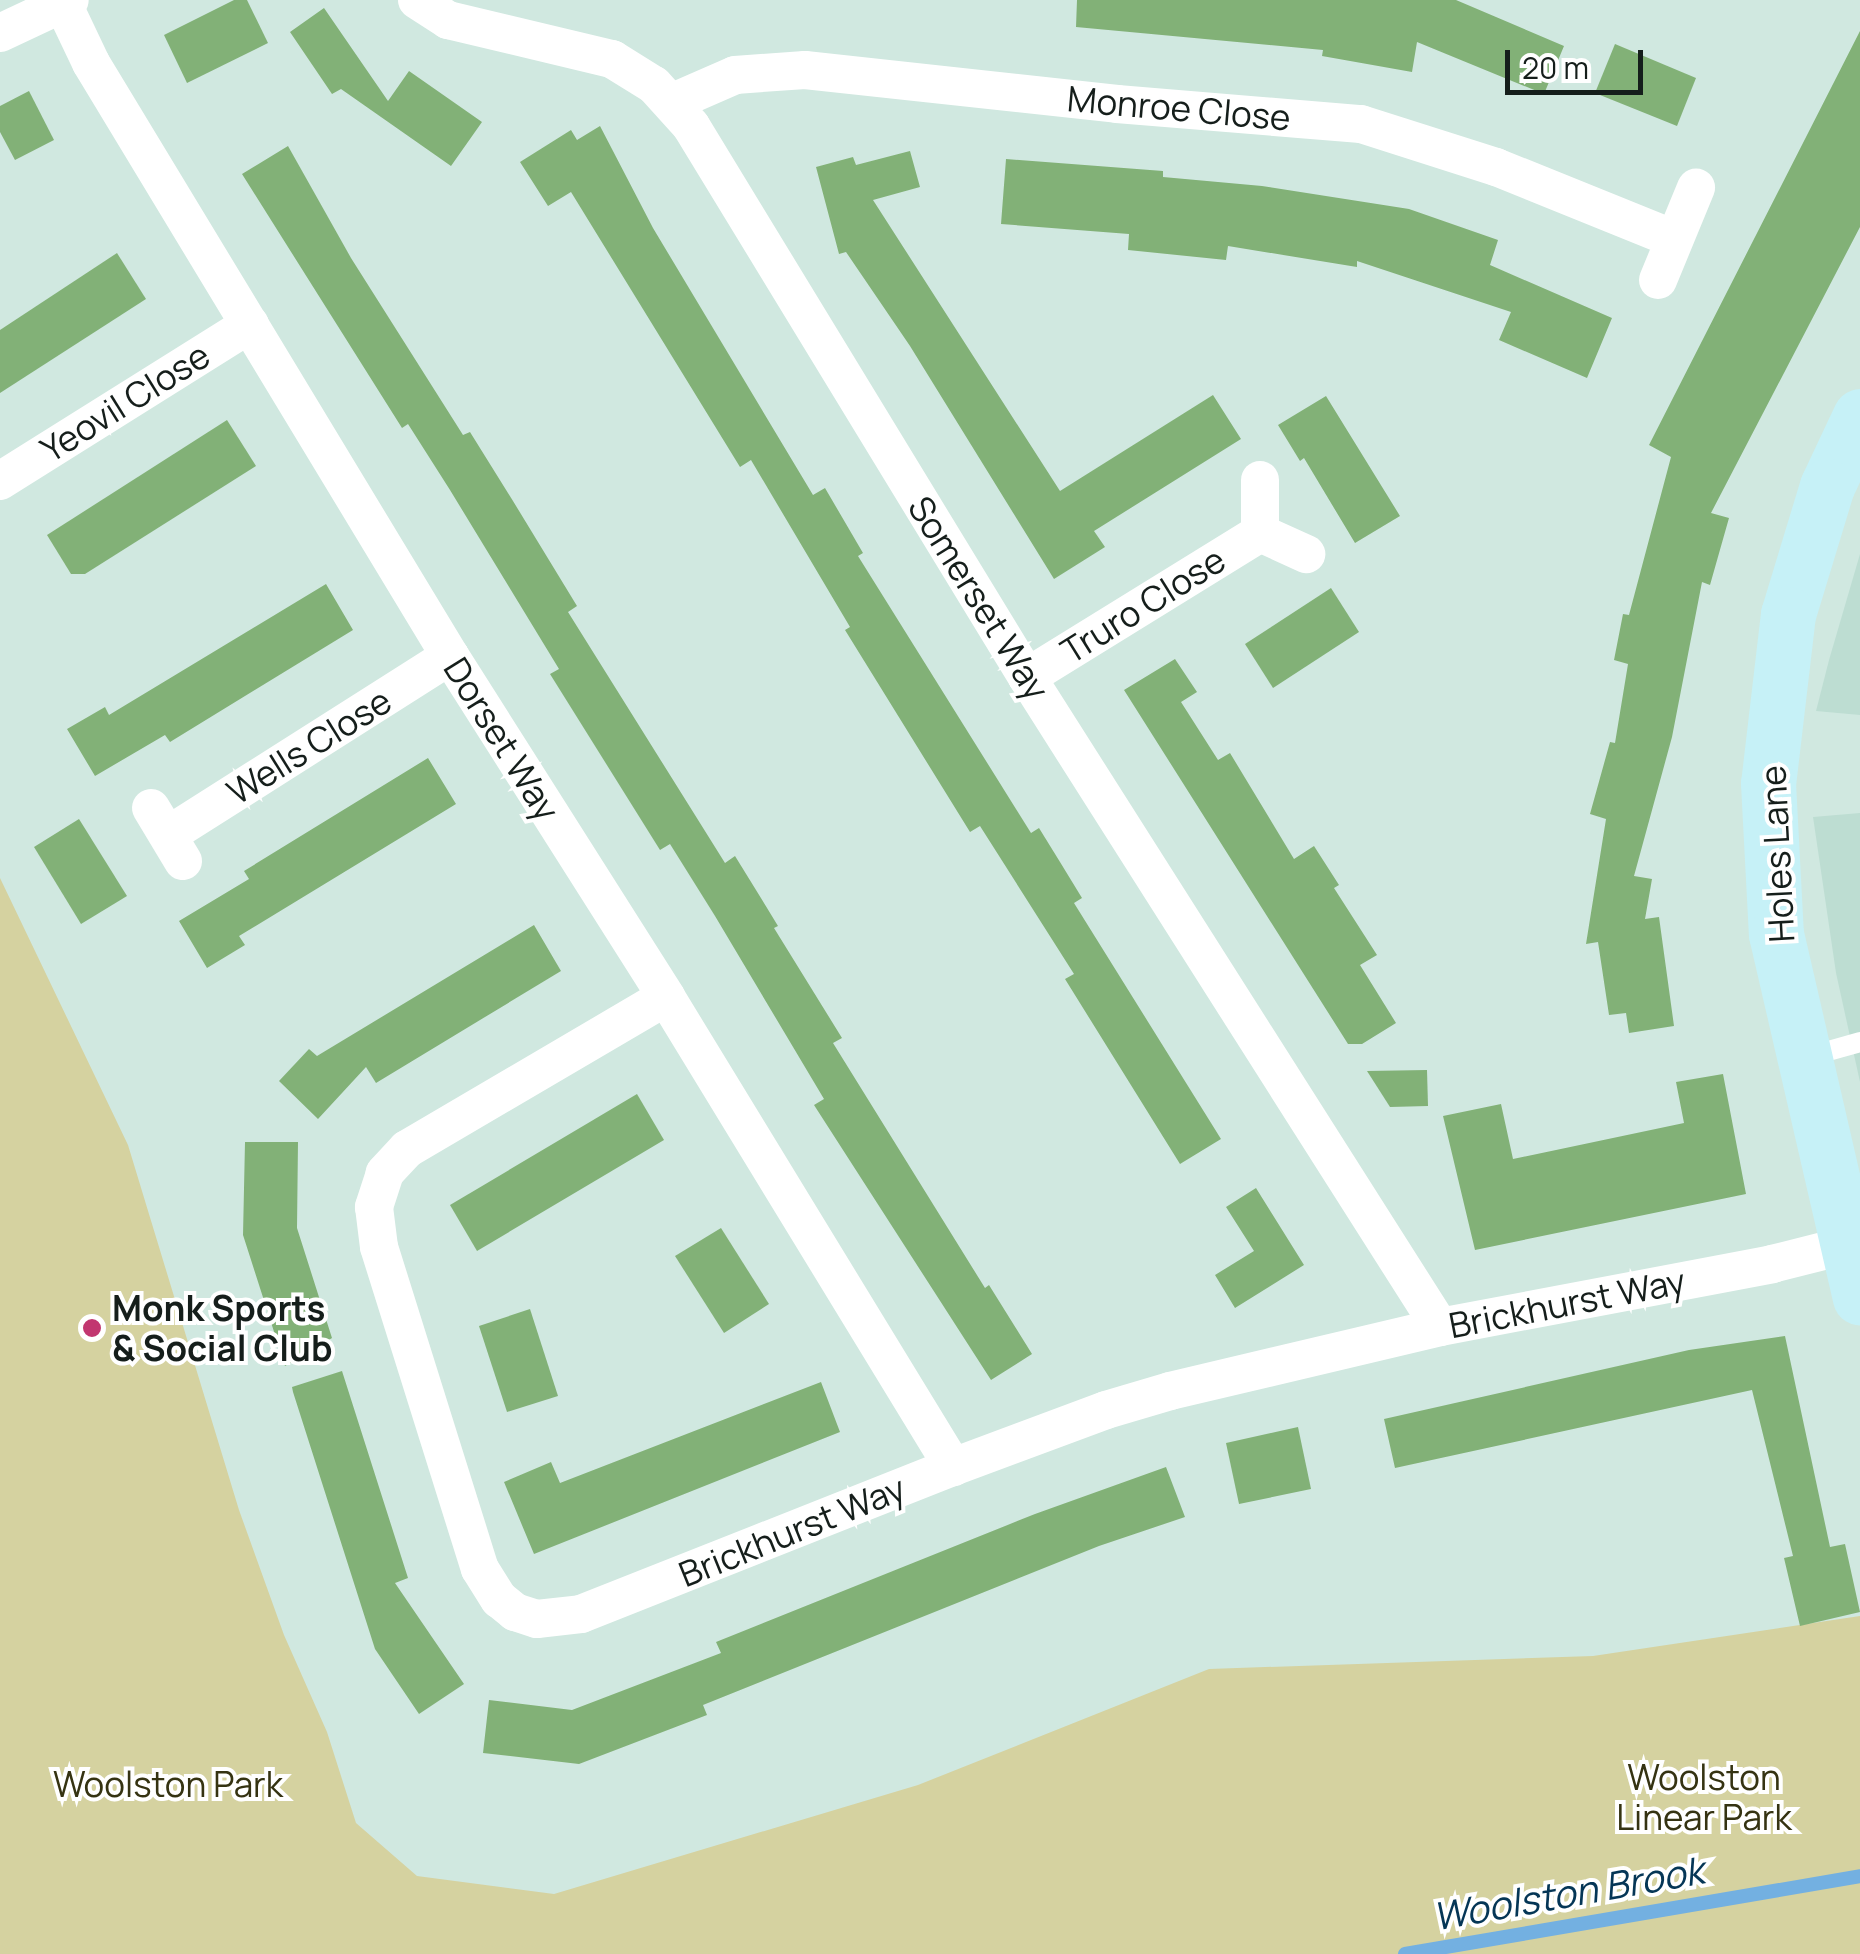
<!DOCTYPE html>
<html>
<head>
<meta charset="utf-8">
<style>
	body { margin:0 }
	#map { position:relative; width:1860px; height:1954px; overflow:hidden; background:#d0e8e0; font-family:Manrope,sans-serif }
	div>[style] { position:absolute }
	.built>* { inset:0; background:#bdddd2 }
	.green>* { inset:0; background:#d5d2a0 }
	.stream>* { height:14px; margin:-7px; padding:0 7px; transform-origin:7px; border-radius:7px; background:#73b0e1 }
	.building>* { inset:0; background:#82b177 }
	.lane>* { height:20px; margin:-10px; padding:0 10px; transform-origin:10px; border-radius:10px; background:#fff }
	.street>* { height:38px; margin:-19px; padding:0 19px; transform-origin:19px; border-radius:19px; background:#fff }
	.secondary>* { height:55px; margin:-27.5px; padding:0 27.5px; transform-origin:27.5px; border-radius:27.5px; background:#c6f1f7 }
	.dots>* { width:28px; height:28px; translate:-50% -50%; box-sizing:border-box; border:5px solid #fff; border-radius:50% }
	span { translate:-50% -50%; white-space:nowrap; text-align:center; line-height:1.15; -webkit-text-stroke:8px #fff; paint-order:stroke }
	.street-label { font-size:35px; color:#151e1b }
	.poi-label { font-size:35px; color:#151e1b; font-weight:700 }
	.left { translate:0 -50%; text-align:left }
	.park-label { font-size:35px; color:#353312 }
	.water-label { font-size:38px; color:#053656; font-style:italic }
	.scale { position:absolute; left:1505px; top:50px; width:138px; height:45px; box-sizing:border-box; border:5px solid #151e1b; border-top:0; padding-left:12px; font-size:30px; line-height:35px; white-space:nowrap; color:#151e1b; -webkit-text-stroke:8px #fff; paint-order:stroke }
</style>
</head>
<body>
<div id="map">
	<div class="built">
		<div style="clip-path:polygon(1860px 554px,1860px 715px,1816px 711px,1829px 660px)"></div>
		<div style="clip-path:polygon(1860px 813px,1860px 1082px,1836px 973px,1813px 817px)"></div>
	</div>
	<div class="green">
		<div style="clip-path:polygon(0 878px,128px 1145px,239px 1510px,284px 1635px,327px 1732px,356px 1823px,417px 1876px,554px 1894px,918px 1785px,1209px 1669px,1593px 1656px,1860px 1616px,1860px 1954px,0 1954px)"></div>
	</div>
	<div class="stream">
		<div style="left:1405px;top:1954px;width:462px;rotate:-9.7deg"></div>
	</div>
	<div class="building">
		<div style="clip-path:polygon(234px 0,247px 0,268px 43px,187px 83px,164px 35px)"></div>
		<div style="clip-path:polygon(1077px 0,1456px 0,1564px 46px,1544px 94px,1417px 42px,1412px 72px,1322px 56px,1323px 50px,1076px 27px)"></div>
		<div style="clip-path:polygon(324px 8px,388px 101px,409px 71px,482px 122px,451px 166px,341px 89px,332px 94px,290px 32px)"></div>
		<div style="clip-path:polygon(1860px 31px,1860px 227px,1711px 513px,1729px 518px,1710px 585px,1702px 582px,1672px 737px,1634px 876px,1652px 879px,1645px 919px,1659px 917px,1674px 1026px,1629px 1033px,1626px 1013px,1609px 1015px,1598px 942px,1586px 944px,1606px 819px,1590px 814px,1610px 742px,1615px 743px,1628px 664px,1614px 660px,1623px 614px,1629px 615px,1671px 457px,1649px 445px)"></div>
		<div style="clip-path:polygon(1615px 44px,1696px 78px,1677px 126px,1595px 93px)"></div>
		<div style="clip-path:polygon(29px 91px,54px 140px,15px 160px,0 132px,0 106px)"></div>
		<div style="clip-path:polygon(600px 126px,653px 228px,813px 495px,825px 488px,863px 553px,858px 556px,1031px 833px,1039px 828px,1060px 862px,1082px 898px,1074px 903px,1221px 1139px,1180px 1164px,1065px 979px,1074px 974px,980px 826px,970px 832px,845px 630px,850px 627px,751px 460px,740px 467px,571px 192px,548px 206px,520px 162px,571px 130px,577px 140px)"></div>
		<div style="clip-path:polygon(288px 146px,351px 258px,463px 435px,470px 432px,513px 501px,577px 606px,568px 612px,725px 863px,735px 856px,756px 890px,778px 926px,774px 928px,842px 1038px,833px 1043px,985px 1288px,989px 1285px,1032px 1354px,991px 1380px,814px 1105px,824px 1099px,715px 916px,670px 844px,660px 850px,550px 674px,559px 669px,450px 490px,408px 424px,402px 428px,242px 174px)"></div>
		<div style="clip-path:polygon(910px 151px,920px 187px,873px 200px,1060px 491px,1213px 395px,1241px 439px,1094px 531px,1105px 547px,1054px 579px,910px 346px,846px 252px,839px 254px,816px 167px,853px 157px,856px 165px)"></div>
		<div style="clip-path:polygon(1006px 159px,1163px 171px,1163px 177px,1262px 186px,1409px 209px,1498px 240px,1490px 265px,1612px 318px,1587px 378px,1499px 340px,1511px 312px,1357px 261px,1357px 267px,1228px 246px,1226px 260px,1128px 250px,1129px 234px,1001px 224px)"></div>
		<div style="clip-path:polygon(117px 253px,146px 299px,0 393px,0 330px)"></div>
		<div style="clip-path:polygon(1326px 396px,1400px 516px,1355px 543px,1304px 458px,1300px 461px,1278px 425px)"></div>
		<div style="clip-path:polygon(227px 420px,256px 466px,85px 574px,71px 574px,47px 535px)"></div>
		<div style="clip-path:polygon(326px 584px,353px 630px,170px 742px,165px 735px,95px 776px,67px 729px,105px 707px,109px 715px)"></div>
		<div style="clip-path:polygon(1331px 588px,1359px 632px,1273px 688px,1245px 644px)"></div>
		<div style="clip-path:polygon(1175px 659px,1197px 692px,1181px 702px,1218px 760px,1230px 753px,1294px 859px,1314px 846px,1339px 885px,1334px 888px,1377px 955px,1360px 965px,1396px 1023px,1362px 1044px,1348px 1044px,1124px 690px)"></div>
		<div style="clip-path:polygon(428px 758px,456px 804px,239px 936px,245px 945px,207px 968px,179px 921px,249px 879px,244px 871px)"></div>
		<div style="clip-path:polygon(79px 819px,127px 896px,81px 924px,34px 847px)"></div>
		<div style="clip-path:polygon(534px 925px,561px 971px,376px 1083px,366px 1067px,318px 1119px,279px 1081px,309px 1049px,317px 1056px)"></div>
		<div style="clip-path:polygon(1427px 1070px,1428px 1106px,1390px 1107px,1367px 1071px)"></div>
		<div style="clip-path:polygon(1723px 1074px,1746px 1194px,1475px 1250px,1443px 1116px,1501px 1104px,1513px 1159px,1684px 1123px,1676px 1082px)"></div>
		<div style="clip-path:polygon(637px 1094px,664px 1140px,477px 1251px,450px 1205px)"></div>
		<div style="clip-path:polygon(245px 1142px,298px 1142px,297px 1228px,332px 1338px,285px 1366px,243px 1235px)"></div>
		<div style="clip-path:polygon(1256px 1188px,1304px 1265px,1235px 1308px,1215px 1275px,1254px 1251px,1226px 1207px)"></div>
		<div style="clip-path:polygon(721px 1228px,769px 1304px,724px 1333px,675px 1256px)"></div>
		<div style="clip-path:polygon(530px 1309px,558px 1396px,507px 1412px,479px 1326px)"></div>
		<div style="clip-path:polygon(1785px 1336px,1830px 1547px,1845px 1544px,1860px 1612px,1800px 1626px,1784px 1558px,1793px 1556px,1752px 1390px,1395px 1468px,1384px 1419px,1689px 1350px)"></div>
		<div style="clip-path:polygon(342px 1371px,408px 1578px,395px 1583px,464px 1684px,419px 1714px,375px 1649px,293px 1392px,292px 1387px)"></div>
		<div style="clip-path:polygon(821px 1382px,840px 1432px,534px 1554px,504px 1482px,551px 1462px,560px 1483px)"></div>
		<div style="clip-path:polygon(1298px 1427px,1311px 1489px,1239px 1504px,1226px 1443px)"></div>
		<div style="clip-path:polygon(1166px 1467px,1185px 1517px,1099px 1546px,703px 1705px,707px 1715px,579px 1764px,483px 1753px,489px 1700px,572px 1710px,721px 1653px,716px 1642px,1035px 1514px)"></div>
	</div>
	<div class="lane">
		<div style="left:1807px;top:1057px;width:55px;rotate:-15.8deg"></div>
	</div>
	<div class="street">
		<div style="left:417px;top:0;width:37px;rotate:33deg"></div>
		<div style="left:448px;top:20px;width:169px;rotate:13.4deg"></div>
		<div style="left:612px;top:59px;width:49px;rotate:31.8deg"></div>
		<div style="left:654px;top:85px;width:55px;rotate:47.9deg"></div>
		<div style="left:691px;top:126px;width:645px;rotate:58.63deg"></div>
		<div style="left:1027px;top:677px;width:770px;rotate:57.57deg"></div>
		<div style="left:63px;top:4px;width:65px;rotate:64.6deg"></div>
		<div style="left:91px;top:63px;width:693px;rotate:58.81deg"></div>
		<div style="left:450px;top:656px;width:404px;rotate:57.6deg"></div>
		<div style="left:666px;top:997px;width:551px;rotate:58.59deg"></div>
		<div style="left:0;top:33px;width:77px;rotate:-25.2deg"></div>
		<div style="left:671px;top:103px;width:70px;rotate:-23.6deg"></div>
		<div style="left:735px;top:75px;width:70px;rotate:-4.1deg"></div>
		<div style="left:805px;top:70px;width:314px;rotate:6.2deg"></div>
		<div style="left:1117px;top:104px;width:245px;rotate:4.7deg"></div>
		<div style="left:1361px;top:124px;width:142px;rotate:17.7deg"></div>
		<div style="left:1496px;top:167px;width:192px;rotate:22deg"></div>
		<div style="left:1658px;top:280px;width:100px;rotate:-67.6deg"></div>
		<div style="left:1260px;top:480px;width:53px;rotate:90deg"></div>
		<div style="left:1260px;top:533px;width:51px;rotate:24.5deg"></div>
		<div style="left:0;top:481px;width:295px;rotate:-32.1deg"></div>
		<div style="left:1027px;top:677px;width:274px;rotate:-31.7deg"></div>
		<div style="left:151px;top:808px;width:62px;rotate:58.9deg"></div>
		<div style="left:168px;top:835px;width:334px;rotate:-32.4deg"></div>
		<div style="left:666px;top:997px;width:300px;rotate:149.6deg"></div>
		<div style="left:407px;top:1149px;width:33px;rotate:133deg"></div>
		<div style="left:385px;top:1173px;width:36px;rotate:108deg"></div>
		<div style="left:374px;top:1207px;width:40px;rotate:82.9deg"></div>
		<div style="left:379px;top:1247px;width:337px;rotate:72.6deg"></div>
		<div style="left:480px;top:1569px;width:36px;rotate:58deg"></div>
		<div style="left:499px;top:1599px;width:21px;rotate:39deg"></div>
		<div style="left:515px;top:1612px;width:23px;rotate:18deg"></div>
		<div style="left:537px;top:1619px;width:44px;rotate:-6.5deg"></div>
		<div style="left:581px;top:1614px;width:400px;rotate:-21.6deg"></div>
		<div style="left:953px;top:1467px;width:163px;rotate:-20.4deg"></div>
		<div style="left:1106px;top:1410px;width:67px;rotate:-16.5deg"></div>
		<div style="left:1170px;top:1391px;width:277px;rotate:-13.3deg"></div>
		<div style="left:1440px;top:1327px;width:338px;rotate:-10.7deg"></div>
		<div style="left:1772px;top:1264px;width:77px;rotate:-14.2deg"></div>
	</div>
	<div class="secondary">
		<div style="left:1860px;top:416px;width:77px;rotate:115.2deg"></div>
		<div style="left:1827px;top:486px;width:134px;rotate:106.9deg"></div>
		<div style="left:1788px;top:614px;width:170px;rotate:96.7deg"></div>
		<div style="left:1768px;top:783px;width:151px;rotate:87deg"></div>
		<div style="left:1776px;top:934px;width:373px;rotate:77deg"></div>
	</div>
	<div class="dots">
		<div style="left:92px;top:1328px;background:#c23770"></div>
	</div>
	<div class="street-label">
		<span style="left:1179px;top:108px;rotate:5deg">Monroe Close</span>
		<span style="left:125px;top:402px;rotate:-32deg">Yeovil Close</span>
		<span style="left:979px;top:598px;rotate:58deg">Somerset Way</span>
		<span style="left:1143px;top:605px;rotate:-32deg">Truro Close</span>
		<span style="left:502px;top:739px;rotate:58deg">Dorset Way</span>
		<span style="left:309px;top:746px;rotate:-32deg">Wells Close</span>
		<span style="left:1777px;top:854px;rotate:-93deg">Holes Lane</span>
		<span style="left:1567px;top:1303px;rotate:-11deg">Brickhurst Way</span>
		<span style="left:792px;top:1531px;rotate:-22deg">Brickhurst Way</span>
	</div>
	<div class="poi-label">
		<span class="left" style="left:112px;top:1328px">Monk Sports<br>&amp; Social Club</span>
	</div>
	<div class="park-label">
		<span style="left:1704px;top:1797px">Woolston<br>Linear Park</span>
		<span style="left:168px;top:1784px">Woolston Park</span>
	</div>
	<div class="water-label">
		<span style="left:1568px;top:1893px;rotate:-10deg">Woolston Brook</span>
	</div>
	<div class="scale">20 m</div>
</div>
</body>
</html>
